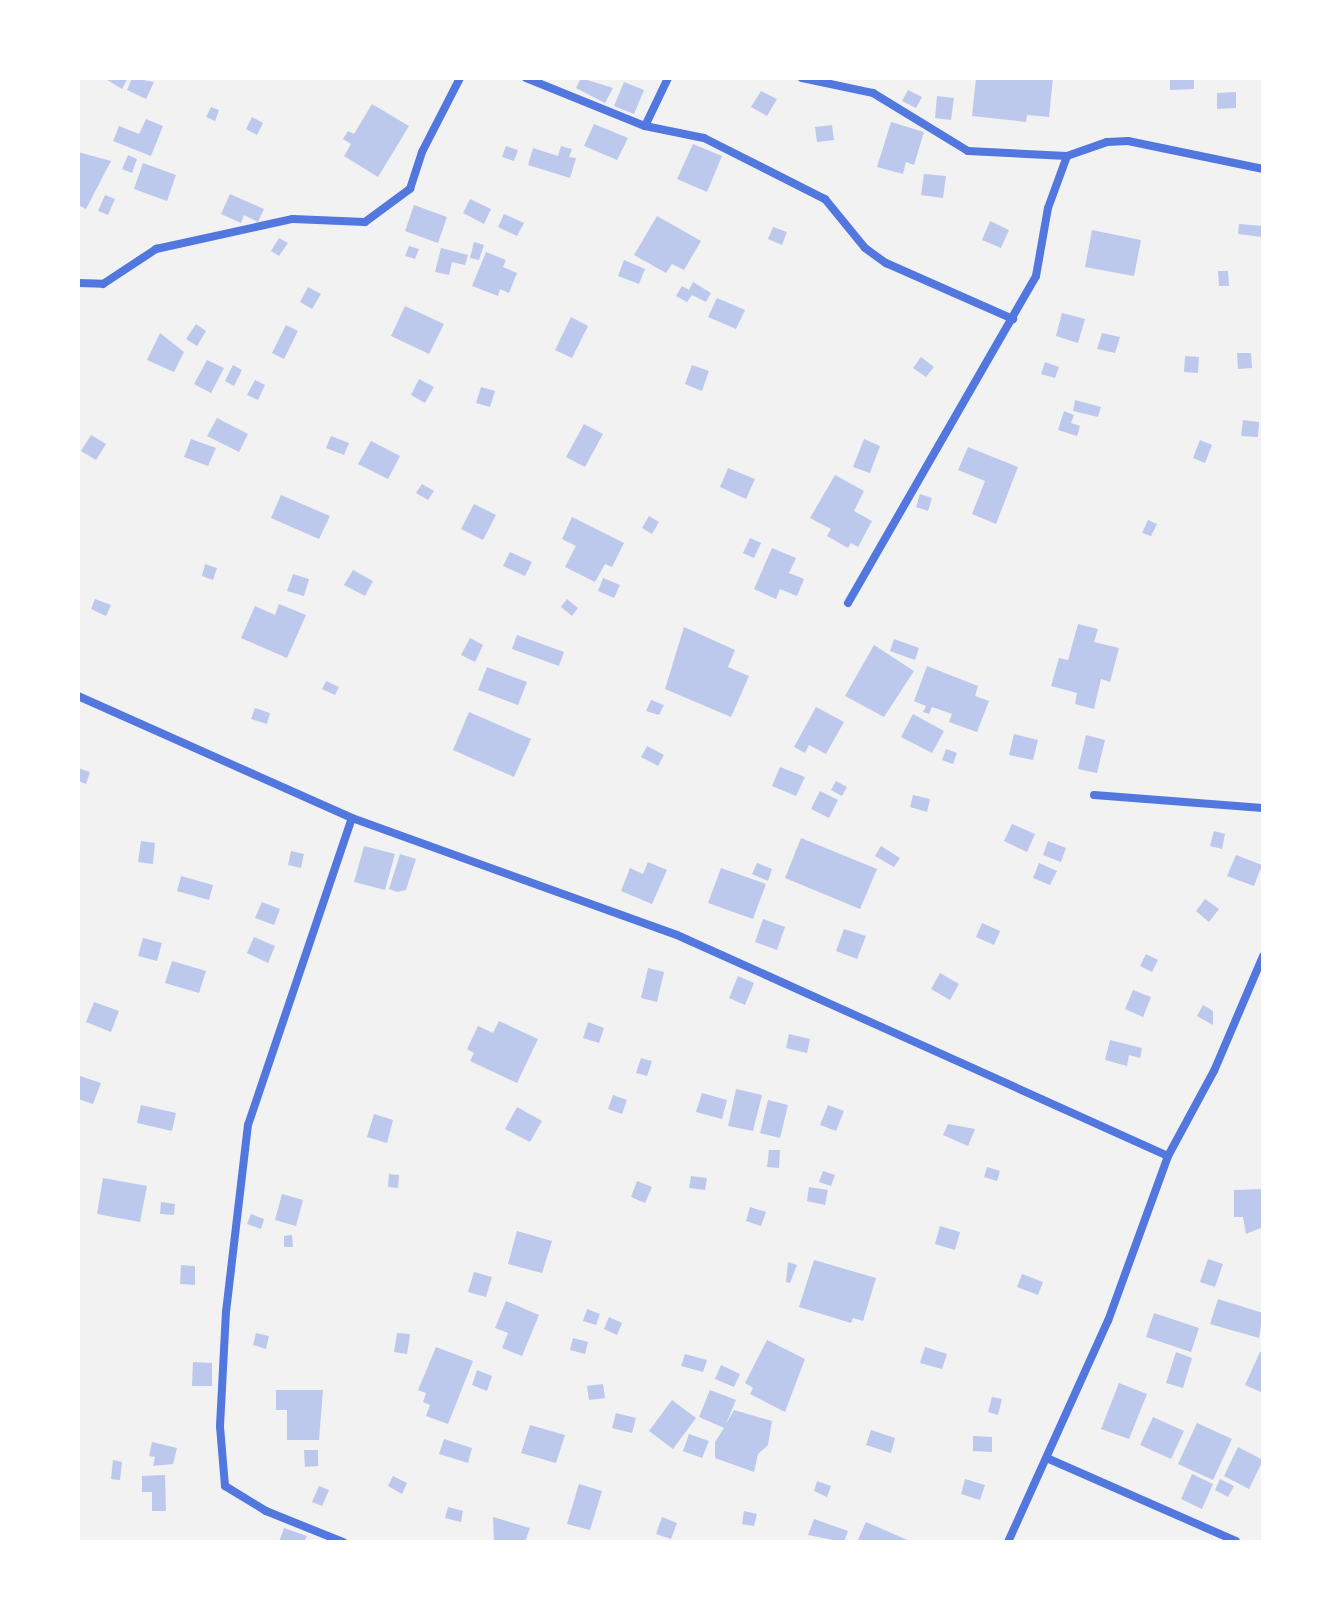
<!DOCTYPE html>
<html>
<head>
<meta charset="utf-8">
<style>
	body { margin:0 }
	#map { position:relative; width:1341px; height:1620px; overflow:hidden; background:#f2f2f2; font-family:"Golos Text",sans-serif }
	div>[style] { position:absolute }
	.building>* { inset:0; background:#bdc9ec }
	.minor>* { height:8px; margin:-4px; padding:0 4px; transform-origin:4px; border-radius:4px; background:#5277de }
	span { translate:-50% -50%; white-space:nowrap; text-align:center; line-height:1.15; -webkit-text-stroke:8px #fff; paint-order:stroke }
	.frame { position:absolute; inset:0; border:80px solid #fff; pointer-events:none }
</style>
</head>
<body>
<div id="map">
	<div class="building">
		<div style="clip-path:polygon(104px 78px,128px 78px,122px 89px)"></div>
		<div style="clip-path:polygon(132px 78px,154px 82px,146px 99px,127px 90px)"></div>
		<div style="clip-path:polygon(581px 78px,613px 88px,605px 103px,576px 88px)"></div>
		<div style="clip-path:polygon(976px 78px,1053px 78px,1049px 117px,1027px 115px,1026px 122px,972px 116px)"></div>
		<div style="clip-path:polygon(1170px 78px,1194px 78px,1194px 89px,1170px 90px)"></div>
		<div style="clip-path:polygon(624px 82px,644px 90px,634px 114px,614px 106px)"></div>
		<div style="clip-path:polygon(908px 90px,922px 97px,916px 108px,902px 101px)"></div>
		<div style="clip-path:polygon(761px 91px,777px 99px,767px 116px,751px 107px)"></div>
		<div style="clip-path:polygon(1236px 92px,1236px 108px,1217px 109px,1217px 93px)"></div>
		<div style="clip-path:polygon(937px 96px,954px 98px,951px 120px,935px 118px)"></div>
		<div style="clip-path:polygon(372px 104px,409px 126px,378px 177px,344px 156px,351px 144px,343px 139px,348px 131px,354px 134px)"></div>
		<div style="clip-path:polygon(211px 107px,219px 110px,215px 121px,206px 117px)"></div>
		<div style="clip-path:polygon(252px 117px,263px 123px,257px 135px,246px 129px)"></div>
		<div style="clip-path:polygon(146px 119px,163px 126px,151px 156px,113px 141px,119px 126px,139px 134px)"></div>
		<div style="clip-path:polygon(891px 122px,924px 132px,914px 165px,906px 162px,903px 174px,877px 167px)"></div>
		<div style="clip-path:polygon(594px 124px,628px 138px,617px 160px,584px 146px)"></div>
		<div style="clip-path:polygon(832px 125px,834px 140px,817px 142px,815px 127px)"></div>
		<div style="clip-path:polygon(693px 144px,722px 156px,707px 192px,677px 179px)"></div>
		<div style="clip-path:polygon(506px 146px,518px 150px,514px 161px,502px 157px)"></div>
		<div style="clip-path:polygon(561px 146px,572px 149px,569px 157px,576px 158px,570px 178px,528px 165px,533px 148px,558px 156px)"></div>
		<div style="clip-path:polygon(78px 152px,111px 161px,86px 209px,78px 205px)"></div>
		<div style="clip-path:polygon(128px 155px,137px 159px,132px 173px,122px 169px)"></div>
		<div style="clip-path:polygon(143px 163px,176px 175px,167px 201px,134px 189px)"></div>
		<div style="clip-path:polygon(924px 174px,946px 176px,943px 198px,921px 195px)"></div>
		<div style="clip-path:polygon(230px 194px,264px 209px,258px 222px,244px 215px,241px 223px,221px 214px)"></div>
		<div style="clip-path:polygon(105px 195px,115px 199px,108px 215px,98px 211px)"></div>
		<div style="clip-path:polygon(470px 199px,491px 209px,484px 224px,463px 213px)"></div>
		<div style="clip-path:polygon(414px 205px,447px 217px,438px 243px,405px 231px)"></div>
		<div style="clip-path:polygon(504px 214px,524px 223px,517px 236px,498px 227px)"></div>
		<div style="clip-path:polygon(657px 216px,701px 241px,684px 270px,672px 264px,666px 273px,634px 255px)"></div>
		<div style="clip-path:polygon(990px 221px,1009px 230px,1001px 248px,982px 240px)"></div>
		<div style="clip-path:polygon(1239px 224px,1263px 226px,1262px 237px,1238px 234px)"></div>
		<div style="clip-path:polygon(773px 227px,787px 232px,782px 245px,768px 239px)"></div>
		<div style="clip-path:polygon(1092px 230px,1141px 240px,1134px 276px,1085px 267px)"></div>
		<div style="clip-path:polygon(279px 238px,288px 243px,279px 256px,271px 251px)"></div>
		<div style="clip-path:polygon(474px 242px,484px 245px,479px 260px,470px 258px)"></div>
		<div style="clip-path:polygon(409px 246px,419px 249px,415px 259px,405px 256px)"></div>
		<div style="clip-path:polygon(441px 248px,468px 255px,465px 265px,452px 262px,449px 275px,435px 272px)"></div>
		<div style="clip-path:polygon(486px 252px,506px 260px,503px 267px,517px 273px,509px 293px,500px 289px,498px 296px,472px 286px)"></div>
		<div style="clip-path:polygon(624px 260px,645px 269px,639px 284px,618px 276px)"></div>
		<div style="clip-path:polygon(1218px 271px,1228px 271px,1229px 286px,1219px 286px)"></div>
		<div style="clip-path:polygon(693px 282px,711px 293px,706px 302px,692px 295px,687px 302px,676px 296px,682px 286px,689px 290px)"></div>
		<div style="clip-path:polygon(308px 287px,321px 294px,312px 309px,300px 302px)"></div>
		<div style="clip-path:polygon(717px 298px,745px 310px,736px 329px,708px 317px)"></div>
		<div style="clip-path:polygon(405px 306px,444px 324px,429px 354px,391px 336px)"></div>
		<div style="clip-path:polygon(1062px 313px,1085px 319px,1078px 343px,1056px 336px)"></div>
		<div style="clip-path:polygon(571px 317px,588px 326px,572px 358px,555px 350px)"></div>
		<div style="clip-path:polygon(196px 324px,206px 331px,197px 346px,186px 339px)"></div>
		<div style="clip-path:polygon(286px 325px,298px 331px,284px 359px,272px 353px)"></div>
		<div style="clip-path:polygon(160px 333px,184px 352px,174px 372px,147px 360px)"></div>
		<div style="clip-path:polygon(1102px 333px,1120px 337px,1115px 353px,1097px 349px)"></div>
		<div style="clip-path:polygon(1237px 353px,1251px 353px,1252px 368px,1238px 369px)"></div>
		<div style="clip-path:polygon(1185px 356px,1199px 357px,1198px 373px,1184px 372px)"></div>
		<div style="clip-path:polygon(921px 357px,934px 367px,926px 377px,913px 368px)"></div>
		<div style="clip-path:polygon(207px 360px,224px 368px,211px 393px,194px 384px)"></div>
		<div style="clip-path:polygon(1045px 362px,1059px 367px,1055px 378px,1041px 374px)"></div>
		<div style="clip-path:polygon(233px 365px,242px 370px,234px 386px,225px 381px)"></div>
		<div style="clip-path:polygon(692px 365px,709px 371px,702px 391px,685px 384px)"></div>
		<div style="clip-path:polygon(419px 379px,434px 387px,425px 403px,411px 395px)"></div>
		<div style="clip-path:polygon(255px 380px,265px 385px,258px 400px,247px 395px)"></div>
		<div style="clip-path:polygon(481px 387px,495px 391px,490px 407px,476px 403px)"></div>
		<div style="clip-path:polygon(1075px 400px,1101px 407px,1098px 417px,1073px 411px)"></div>
		<div style="clip-path:polygon(1064px 411px,1074px 415px,1071px 423px,1080px 426px,1077px 436px,1058px 430px)"></div>
		<div style="clip-path:polygon(217px 418px,248px 434px,239px 452px,207px 436px)"></div>
		<div style="clip-path:polygon(1243px 420px,1259px 422px,1258px 437px,1241px 436px)"></div>
		<div style="clip-path:polygon(584px 424px,603px 434px,585px 467px,566px 457px)"></div>
		<div style="clip-path:polygon(91px 435px,106px 444px,96px 460px,81px 451px)"></div>
		<div style="clip-path:polygon(331px 436px,349px 443px,344px 455px,326px 448px)"></div>
		<div style="clip-path:polygon(191px 439px,216px 448px,208px 466px,184px 457px)"></div>
		<div style="clip-path:polygon(864px 439px,880px 446px,870px 473px,853px 467px)"></div>
		<div style="clip-path:polygon(1200px 440px,1212px 445px,1205px 463px,1193px 458px)"></div>
		<div style="clip-path:polygon(371px 441px,400px 456px,388px 479px,358px 464px)"></div>
		<div style="clip-path:polygon(968px 447px,1018px 467px,996px 524px,972px 514px,985px 481px,958px 470px)"></div>
		<div style="clip-path:polygon(728px 468px,755px 479px,746px 499px,720px 487px)"></div>
		<div style="clip-path:polygon(835px 475px,864px 491px,854px 511px,872px 521px,858px 547px,851px 543px,848px 548px,827px 536px,831px 529px,810px 518px)"></div>
		<div style="clip-path:polygon(422px 484px,434px 491px,428px 500px,416px 493px)"></div>
		<div style="clip-path:polygon(920px 494px,932px 498px,928px 511px,916px 507px)"></div>
		<div style="clip-path:polygon(281px 495px,330px 516px,319px 539px,271px 518px)"></div>
		<div style="clip-path:polygon(474px 504px,496px 515px,483px 540px,461px 529px)"></div>
		<div style="clip-path:polygon(649px 516px,659px 522px,652px 534px,642px 528px)"></div>
		<div style="clip-path:polygon(572px 517px,624px 543px,612px 567px,605px 564px,595px 582px,565px 567px,576px 546px,562px 539px)"></div>
		<div style="clip-path:polygon(1148px 520px,1157px 524px,1151px 536px,1142px 533px)"></div>
		<div style="clip-path:polygon(750px 538px,761px 543px,754px 558px,743px 553px)"></div>
		<div style="clip-path:polygon(772px 548px,796px 558px,789px 573px,804px 579px,797px 596px,780px 589px,776px 599px,754px 589px)"></div>
		<div style="clip-path:polygon(510px 552px,532px 562px,525px 576px,503px 566px)"></div>
		<div style="clip-path:polygon(205px 564px,217px 568px,213px 580px,202px 576px)"></div>
		<div style="clip-path:polygon(353px 570px,373px 581px,365px 596px,344px 585px)"></div>
		<div style="clip-path:polygon(293px 574px,309px 579px,304px 596px,287px 591px)"></div>
		<div style="clip-path:polygon(603px 578px,620px 585px,614px 598px,598px 591px)"></div>
		<div style="clip-path:polygon(95px 599px,111px 605px,106px 616px,91px 609px)"></div>
		<div style="clip-path:polygon(567px 599px,578px 608px,572px 616px,561px 607px)"></div>
		<div style="clip-path:polygon(279px 604px,306px 615px,287px 658px,241px 638px,255px 606px,275px 615px)"></div>
		<div style="clip-path:polygon(1078px 624px,1098px 629px,1094px 642px,1119px 648px,1110px 682px,1101px 679px,1094px 709px,1075px 704px,1077px 693px,1051px 686px,1059px 658px,1068px 660px)"></div>
		<div style="clip-path:polygon(684px 627px,735px 650px,728px 667px,749px 676px,731px 717px,665px 689px)"></div>
		<div style="clip-path:polygon(517px 635px,564px 652px,559px 666px,512px 649px)"></div>
		<div style="clip-path:polygon(470px 638px,483px 645px,475px 662px,461px 655px)"></div>
		<div style="clip-path:polygon(894px 639px,919px 648px,915px 660px,890px 651px)"></div>
		<div style="clip-path:polygon(874px 645px,914px 671px,884px 717px,845px 696px)"></div>
		<div style="clip-path:polygon(927px 666px,978px 686px,975px 696px,989px 701px,977px 732px,949px 722px,952px 714px,932px 707px,929px 714px,923px 712px,926px 706px,914px 701px)"></div>
		<div style="clip-path:polygon(487px 667px,527px 682px,518px 705px,478px 690px)"></div>
		<div style="clip-path:polygon(326px 681px,339px 687px,335px 695px,322px 689px)"></div>
		<div style="clip-path:polygon(651px 700px,664px 705px,659px 715px,646px 711px)"></div>
		<div style="clip-path:polygon(816px 707px,844px 722px,826px 754px,809px 745px,805px 753px,794px 747px)"></div>
		<div style="clip-path:polygon(255px 708px,270px 713px,267px 724px,251px 719px)"></div>
		<div style="clip-path:polygon(469px 712px,531px 739px,514px 777px,453px 750px)"></div>
		<div style="clip-path:polygon(913px 714px,944px 731px,932px 753px,901px 737px)"></div>
		<div style="clip-path:polygon(1014px 734px,1038px 740px,1033px 760px,1009px 755px)"></div>
		<div style="clip-path:polygon(1086px 735px,1105px 740px,1097px 773px,1078px 769px)"></div>
		<div style="clip-path:polygon(647px 746px,664px 755px,658px 766px,641px 757px)"></div>
		<div style="clip-path:polygon(946px 749px,957px 753px,953px 764px,942px 760px)"></div>
		<div style="clip-path:polygon(780px 767px,805px 777px,796px 796px,772px 786px)"></div>
		<div style="clip-path:polygon(78px 768px,90px 772px,86px 784px,78px 781px)"></div>
		<div style="clip-path:polygon(836px 781px,847px 787px,842px 796px,831px 790px)"></div>
		<div style="clip-path:polygon(820px 791px,838px 800px,829px 818px,811px 809px)"></div>
		<div style="clip-path:polygon(913px 795px,930px 799px,927px 812px,910px 807px)"></div>
		<div style="clip-path:polygon(1012px 824px,1035px 834px,1027px 852px,1004px 841px)"></div>
		<div style="clip-path:polygon(1214px 831px,1225px 834px,1222px 849px,1210px 846px)"></div>
		<div style="clip-path:polygon(801px 838px,877px 869px,860px 909px,785px 878px)"></div>
		<div style="clip-path:polygon(141px 841px,155px 843px,153px 864px,138px 862px)"></div>
		<div style="clip-path:polygon(1048px 841px,1066px 848px,1061px 862px,1043px 855px)"></div>
		<div style="clip-path:polygon(364px 846px,395px 854px,385px 890px,354px 882px)"></div>
		<div style="clip-path:polygon(881px 846px,900px 858px,894px 867px,875px 856px)"></div>
		<div style="clip-path:polygon(291px 851px,304px 854px,301px 868px,288px 865px)"></div>
		<div style="clip-path:polygon(400px 854px,416px 859px,406px 890px,397px 892px,389px 889px)"></div>
		<div style="clip-path:polygon(1236px 855px,1262px 865px,1254px 886px,1227px 876px)"></div>
		<div style="clip-path:polygon(648px 862px,667px 870px,652px 904px,621px 891px,630px 868px,643px 874px)"></div>
		<div style="clip-path:polygon(757px 863px,772px 869px,768px 881px,752px 874px)"></div>
		<div style="clip-path:polygon(1039px 863px,1057px 871px,1050px 885px,1033px 878px)"></div>
		<div style="clip-path:polygon(721px 868px,766px 884px,753px 919px,708px 903px)"></div>
		<div style="clip-path:polygon(181px 876px,213px 885px,209px 900px,177px 891px)"></div>
		<div style="clip-path:polygon(1205px 899px,1219px 909px,1209px 922px,1196px 911px)"></div>
		<div style="clip-path:polygon(262px 902px,280px 909px,274px 925px,255px 918px)"></div>
		<div style="clip-path:polygon(763px 919px,785px 927px,777px 950px,755px 942px)"></div>
		<div style="clip-path:polygon(982px 923px,1000px 931px,994px 945px,976px 937px)"></div>
		<div style="clip-path:polygon(844px 929px,866px 936px,857px 959px,836px 951px)"></div>
		<div style="clip-path:polygon(254px 937px,275px 946px,268px 963px,247px 953px)"></div>
		<div style="clip-path:polygon(143px 938px,162px 943px,157px 961px,138px 956px)"></div>
		<div style="clip-path:polygon(1146px 954px,1158px 960px,1152px 972px,1140px 966px)"></div>
		<div style="clip-path:polygon(172px 961px,206px 971px,199px 993px,165px 983px)"></div>
		<div style="clip-path:polygon(648px 968px,664px 972px,657px 1002px,641px 998px)"></div>
		<div style="clip-path:polygon(940px 973px,959px 984px,950px 1000px,931px 989px)"></div>
		<div style="clip-path:polygon(738px 976px,754px 983px,745px 1005px,729px 998px)"></div>
		<div style="clip-path:polygon(1133px 990px,1151px 997px,1143px 1017px,1125px 1009px)"></div>
		<div style="clip-path:polygon(94px 1002px,119px 1011px,111px 1032px,86px 1022px)"></div>
		<div style="clip-path:polygon(1203px 1005px,1213px 1011px,1213px 1025px,1197px 1016px)"></div>
		<div style="clip-path:polygon(499px 1021px,538px 1039px,517px 1083px,470px 1061px,474px 1053px,467px 1049px,478px 1026px,493px 1033px)"></div>
		<div style="clip-path:polygon(588px 1022px,604px 1028px,599px 1043px,583px 1038px)"></div>
		<div style="clip-path:polygon(789px 1034px,810px 1039px,807px 1053px,786px 1048px)"></div>
		<div style="clip-path:polygon(1110px 1040px,1142px 1048px,1140px 1058px,1129px 1055px,1127px 1066px,1105px 1060px)"></div>
		<div style="clip-path:polygon(641px 1058px,652px 1061px,647px 1076px,636px 1073px)"></div>
		<div style="clip-path:polygon(80px 1076px,101px 1083px,93px 1104px,78px 1099px)"></div>
		<div style="clip-path:polygon(736px 1089px,762px 1095px,753px 1131px,728px 1126px)"></div>
		<div style="clip-path:polygon(702px 1093px,727px 1100px,722px 1119px,696px 1112px)"></div>
		<div style="clip-path:polygon(613px 1095px,627px 1100px,622px 1114px,608px 1109px)"></div>
		<div style="clip-path:polygon(768px 1100px,788px 1105px,780px 1138px,760px 1133px)"></div>
		<div style="clip-path:polygon(141px 1105px,176px 1113px,172px 1131px,137px 1123px)"></div>
		<div style="clip-path:polygon(828px 1105px,844px 1111px,836px 1131px,820px 1125px)"></div>
		<div style="clip-path:polygon(517px 1107px,542px 1121px,530px 1142px,505px 1129px)"></div>
		<div style="clip-path:polygon(374px 1114px,393px 1120px,387px 1143px,367px 1137px)"></div>
		<div style="clip-path:polygon(948px 1124px,975px 1129px,968px 1146px,943px 1135px)"></div>
		<div style="clip-path:polygon(769px 1150px,780px 1150px,779px 1168px,767px 1167px)"></div>
		<div style="clip-path:polygon(987px 1167px,1000px 1171px,997px 1181px,984px 1177px)"></div>
		<div style="clip-path:polygon(823px 1171px,835px 1175px,831px 1186px,819px 1182px)"></div>
		<div style="clip-path:polygon(389px 1174px,399px 1175px,398px 1188px,388px 1187px)"></div>
		<div style="clip-path:polygon(691px 1176px,707px 1178px,705px 1190px,689px 1188px)"></div>
		<div style="clip-path:polygon(103px 1178px,147px 1186px,140px 1222px,97px 1214px)"></div>
		<div style="clip-path:polygon(637px 1181px,652px 1187px,645px 1203px,631px 1197px)"></div>
		<div style="clip-path:polygon(809px 1187px,828px 1190px,825px 1205px,807px 1201px)"></div>
		<div style="clip-path:polygon(1263px 1189px,1263px 1227px,1246px 1234px,1243px 1217px,1234px 1217px,1234px 1190px)"></div>
		<div style="clip-path:polygon(282px 1194px,303px 1200px,296px 1226px,275px 1220px)"></div>
		<div style="clip-path:polygon(161px 1202px,175px 1204px,174px 1215px,160px 1214px)"></div>
		<div style="clip-path:polygon(750px 1207px,766px 1212px,761px 1226px,746px 1221px)"></div>
		<div style="clip-path:polygon(251px 1214px,264px 1219px,261px 1229px,247px 1224px)"></div>
		<div style="clip-path:polygon(940px 1226px,960px 1232px,955px 1250px,935px 1244px)"></div>
		<div style="clip-path:polygon(517px 1231px,552px 1241px,542px 1273px,508px 1264px)"></div>
		<div style="clip-path:polygon(292px 1235px,293px 1247px,284px 1247px,284px 1236px)"></div>
		<div style="clip-path:polygon(1208px 1259px,1223px 1264px,1215px 1287px,1200px 1282px)"></div>
		<div style="clip-path:polygon(814px 1260px,876px 1278px,863px 1321px,853px 1318px,851px 1323px,799px 1307px)"></div>
		<div style="clip-path:polygon(788px 1262px,797px 1265px,790px 1283px,786px 1282px)"></div>
		<div style="clip-path:polygon(181px 1265px,195px 1266px,195px 1285px,180px 1284px)"></div>
		<div style="clip-path:polygon(474px 1272px,492px 1277px,486px 1297px,468px 1292px)"></div>
		<div style="clip-path:polygon(1022px 1274px,1043px 1282px,1038px 1295px,1017px 1287px)"></div>
		<div style="clip-path:polygon(1218px 1299px,1263px 1313px,1259px 1338px,1210px 1324px)"></div>
		<div style="clip-path:polygon(506px 1301px,539px 1315px,522px 1356px,502px 1348px,508px 1333px,495px 1328px)"></div>
		<div style="clip-path:polygon(587px 1309px,600px 1314px,596px 1325px,583px 1321px)"></div>
		<div style="clip-path:polygon(1154px 1313px,1199px 1328px,1191px 1352px,1146px 1337px)"></div>
		<div style="clip-path:polygon(609px 1317px,622px 1323px,617px 1335px,604px 1329px)"></div>
		<div style="clip-path:polygon(256px 1333px,269px 1336px,266px 1349px,253px 1345px)"></div>
		<div style="clip-path:polygon(397px 1333px,410px 1334px,407px 1354px,394px 1352px)"></div>
		<div style="clip-path:polygon(573px 1338px,588px 1342px,585px 1354px,570px 1350px)"></div>
		<div style="clip-path:polygon(767px 1340px,805px 1359px,785px 1412px,750px 1394px,753px 1388px,745px 1383px)"></div>
		<div style="clip-path:polygon(436px 1347px,473px 1361px,448px 1424px,426px 1416px,430px 1405px,423px 1402px,426px 1393px,418px 1390px)"></div>
		<div style="clip-path:polygon(925px 1347px,947px 1354px,942px 1369px,920px 1363px)"></div>
		<div style="clip-path:polygon(1176px 1352px,1192px 1358px,1183px 1388px,1166px 1383px)"></div>
		<div style="clip-path:polygon(1260px 1352px,1263px 1353px,1263px 1393px,1245px 1385px)"></div>
		<div style="clip-path:polygon(685px 1354px,707px 1360px,703px 1372px,681px 1366px)"></div>
		<div style="clip-path:polygon(193px 1362px,212px 1363px,212px 1386px,192px 1386px)"></div>
		<div style="clip-path:polygon(721px 1365px,740px 1374px,734px 1387px,715px 1379px)"></div>
		<div style="clip-path:polygon(477px 1370px,492px 1376px,487px 1391px,472px 1385px)"></div>
		<div style="clip-path:polygon(1119px 1383px,1147px 1394px,1129px 1439px,1101px 1429px)"></div>
		<div style="clip-path:polygon(603px 1384px,605px 1398px,589px 1400px,587px 1386px)"></div>
		<div style="clip-path:polygon(276px 1390px,323px 1390px,319px 1440px,287px 1440px,287px 1410px,276px 1410px)"></div>
		<div style="clip-path:polygon(710px 1390px,736px 1400px,726px 1424px,734px 1410px,772px 1421px,768px 1445px,758px 1454px,754px 1472px,715px 1458px,715px 1442px,724px 1428px,699px 1417px)"></div>
		<div style="clip-path:polygon(992px 1397px,1002px 1399px,998px 1415px,988px 1412px)"></div>
		<div style="clip-path:polygon(672px 1400px,696px 1418px,673px 1449px,649px 1431px)"></div>
		<div style="clip-path:polygon(616px 1413px,636px 1418px,632px 1433px,612px 1428px)"></div>
		<div style="clip-path:polygon(1153px 1417px,1184px 1431px,1171px 1459px,1140px 1445px)"></div>
		<div style="clip-path:polygon(1197px 1423px,1232px 1439px,1213px 1480px,1178px 1464px)"></div>
		<div style="clip-path:polygon(530px 1425px,565px 1435px,556px 1463px,521px 1453px)"></div>
		<div style="clip-path:polygon(871px 1430px,895px 1438px,891px 1453px,866px 1445px)"></div>
		<div style="clip-path:polygon(689px 1434px,709px 1441px,702px 1458px,683px 1451px)"></div>
		<div style="clip-path:polygon(973px 1436px,992px 1437px,992px 1452px,973px 1451px)"></div>
		<div style="clip-path:polygon(444px 1439px,472px 1448px,468px 1463px,439px 1454px)"></div>
		<div style="clip-path:polygon(152px 1442px,177px 1448px,173px 1464px,153px 1466px,155px 1457px,149px 1456px)"></div>
		<div style="clip-path:polygon(1238px 1447px,1263px 1460px,1249px 1489px,1224px 1476px)"></div>
		<div style="clip-path:polygon(304px 1450px,318px 1450px,318px 1466px,305px 1467px)"></div>
		<div style="clip-path:polygon(113px 1460px,122px 1462px,120px 1480px,111px 1479px)"></div>
		<div style="clip-path:polygon(1192px 1474px,1213px 1484px,1202px 1509px,1181px 1499px)"></div>
		<div style="clip-path:polygon(165px 1475px,166px 1511px,152px 1511px,152px 1492px,142px 1492px,142px 1476px)"></div>
		<div style="clip-path:polygon(393px 1476px,407px 1483px,402px 1494px,388px 1486px)"></div>
		<div style="clip-path:polygon(965px 1479px,985px 1485px,980px 1500px,961px 1494px)"></div>
		<div style="clip-path:polygon(1220px 1479px,1234px 1486px,1228px 1497px,1215px 1490px)"></div>
		<div style="clip-path:polygon(817px 1481px,831px 1486px,827px 1497px,814px 1491px)"></div>
		<div style="clip-path:polygon(579px 1484px,602px 1491px,590px 1530px,567px 1524px)"></div>
		<div style="clip-path:polygon(319px 1486px,329px 1490px,322px 1506px,312px 1502px)"></div>
		<div style="clip-path:polygon(448px 1507px,463px 1511px,461px 1522px,445px 1518px)"></div>
		<div style="clip-path:polygon(744px 1511px,757px 1514px,754px 1526px,742px 1524px)"></div>
		<div style="clip-path:polygon(493px 1517px,530px 1528px,525px 1542px,494px 1542px)"></div>
		<div style="clip-path:polygon(662px 1517px,677px 1523px,671px 1539px,656px 1534px)"></div>
		<div style="clip-path:polygon(814px 1519px,848px 1531px,844px 1542px,808px 1535px)"></div>
		<div style="clip-path:polygon(866px 1522px,912px 1542px,857px 1542px)"></div>
		<div style="clip-path:polygon(284px 1528px,307px 1536px,304px 1542px,279px 1542px)"></div>
	</div>
	<div class="minor">
		<div style="left:526px;top:78px;width:128px;rotate:22deg"></div>
		<div style="left:645px;top:126px;width:60px;rotate:11.5deg"></div>
		<div style="left:704px;top:138px;width:136px;rotate:26.8deg"></div>
		<div style="left:825px;top:199px;width:63px;rotate:50.8deg"></div>
		<div style="left:865px;top:248px;width:26px;rotate:36deg"></div>
		<div style="left:886px;top:263px;width:139px;rotate:23.8deg"></div>
		<div style="left:802px;top:78px;width:73px;rotate:11.9deg"></div>
		<div style="left:873px;top:93px;width:111px;rotate:31.4deg"></div>
		<div style="left:968px;top:151px;width:99px;rotate:2.9deg"></div>
		<div style="left:645px;top:126px;width:53px;rotate:-64.4deg"></div>
		<div style="left:78px;top:283px;width:25px;rotate:2deg"></div>
		<div style="left:103px;top:284px;width:64px;rotate:-33.4deg"></div>
		<div style="left:156px;top:249px;width:140px;rotate:-12.4deg"></div>
		<div style="left:293px;top:219px;width:72px;rotate:2.4deg"></div>
		<div style="left:365px;top:222px;width:56px;rotate:-36.3deg"></div>
		<div style="left:410px;top:189px;width:39px;rotate:-72deg"></div>
		<div style="left:422px;top:152px;width:83px;rotate:-62.8deg"></div>
		<div style="left:848px;top:603px;width:377px;rotate:-60.1deg"></div>
		<div style="left:1036px;top:276px;width:69px;rotate:-80deg"></div>
		<div style="left:1048px;top:208px;width:55px;rotate:-69.9deg"></div>
		<div style="left:1067px;top:156px;width:42px;rotate:-19.3deg"></div>
		<div style="left:1107px;top:142px;width:21px;rotate:-3deg"></div>
		<div style="left:1128px;top:141px;width:138px;rotate:11.7deg"></div>
		<div style="left:78px;top:696px;width:300px;rotate:24deg"></div>
		<div style="left:352px;top:818px;width:345px;rotate:19.8deg"></div>
		<div style="left:677px;top:935px;width:538px;rotate:24.23deg"></div>
		<div style="left:1094px;top:795px;width:169px;rotate:4.4deg"></div>
		<div style="left:1049px;top:1459px;width:204px;rotate:23.7deg"></div>
		<div style="left:343px;top:1542px;width:83px;rotate:-158.1deg"></div>
		<div style="left:266px;top:1511px;width:48px;rotate:-148.6deg"></div>
		<div style="left:225px;top:1486px;width:60px;rotate:-94.8deg"></div>
		<div style="left:220px;top:1426px;width:114px;rotate:-87deg"></div>
		<div style="left:226px;top:1312px;width:188px;rotate:-83.3deg"></div>
		<div style="left:248px;top:1125px;width:324px;rotate:-71.3deg"></div>
		<div style="left:1008px;top:1542px;width:243px;rotate:-65.7deg"></div>
		<div style="left:1108px;top:1321px;width:176px;rotate:-70deg"></div>
		<div style="left:1168px;top:1156px;width:97px;rotate:-61.6deg"></div>
		<div style="left:1214px;top:1071px;width:125px;rotate:-66.9deg"></div>
	</div>
	<div class="frame"></div>
</div>
</body>
</html>
